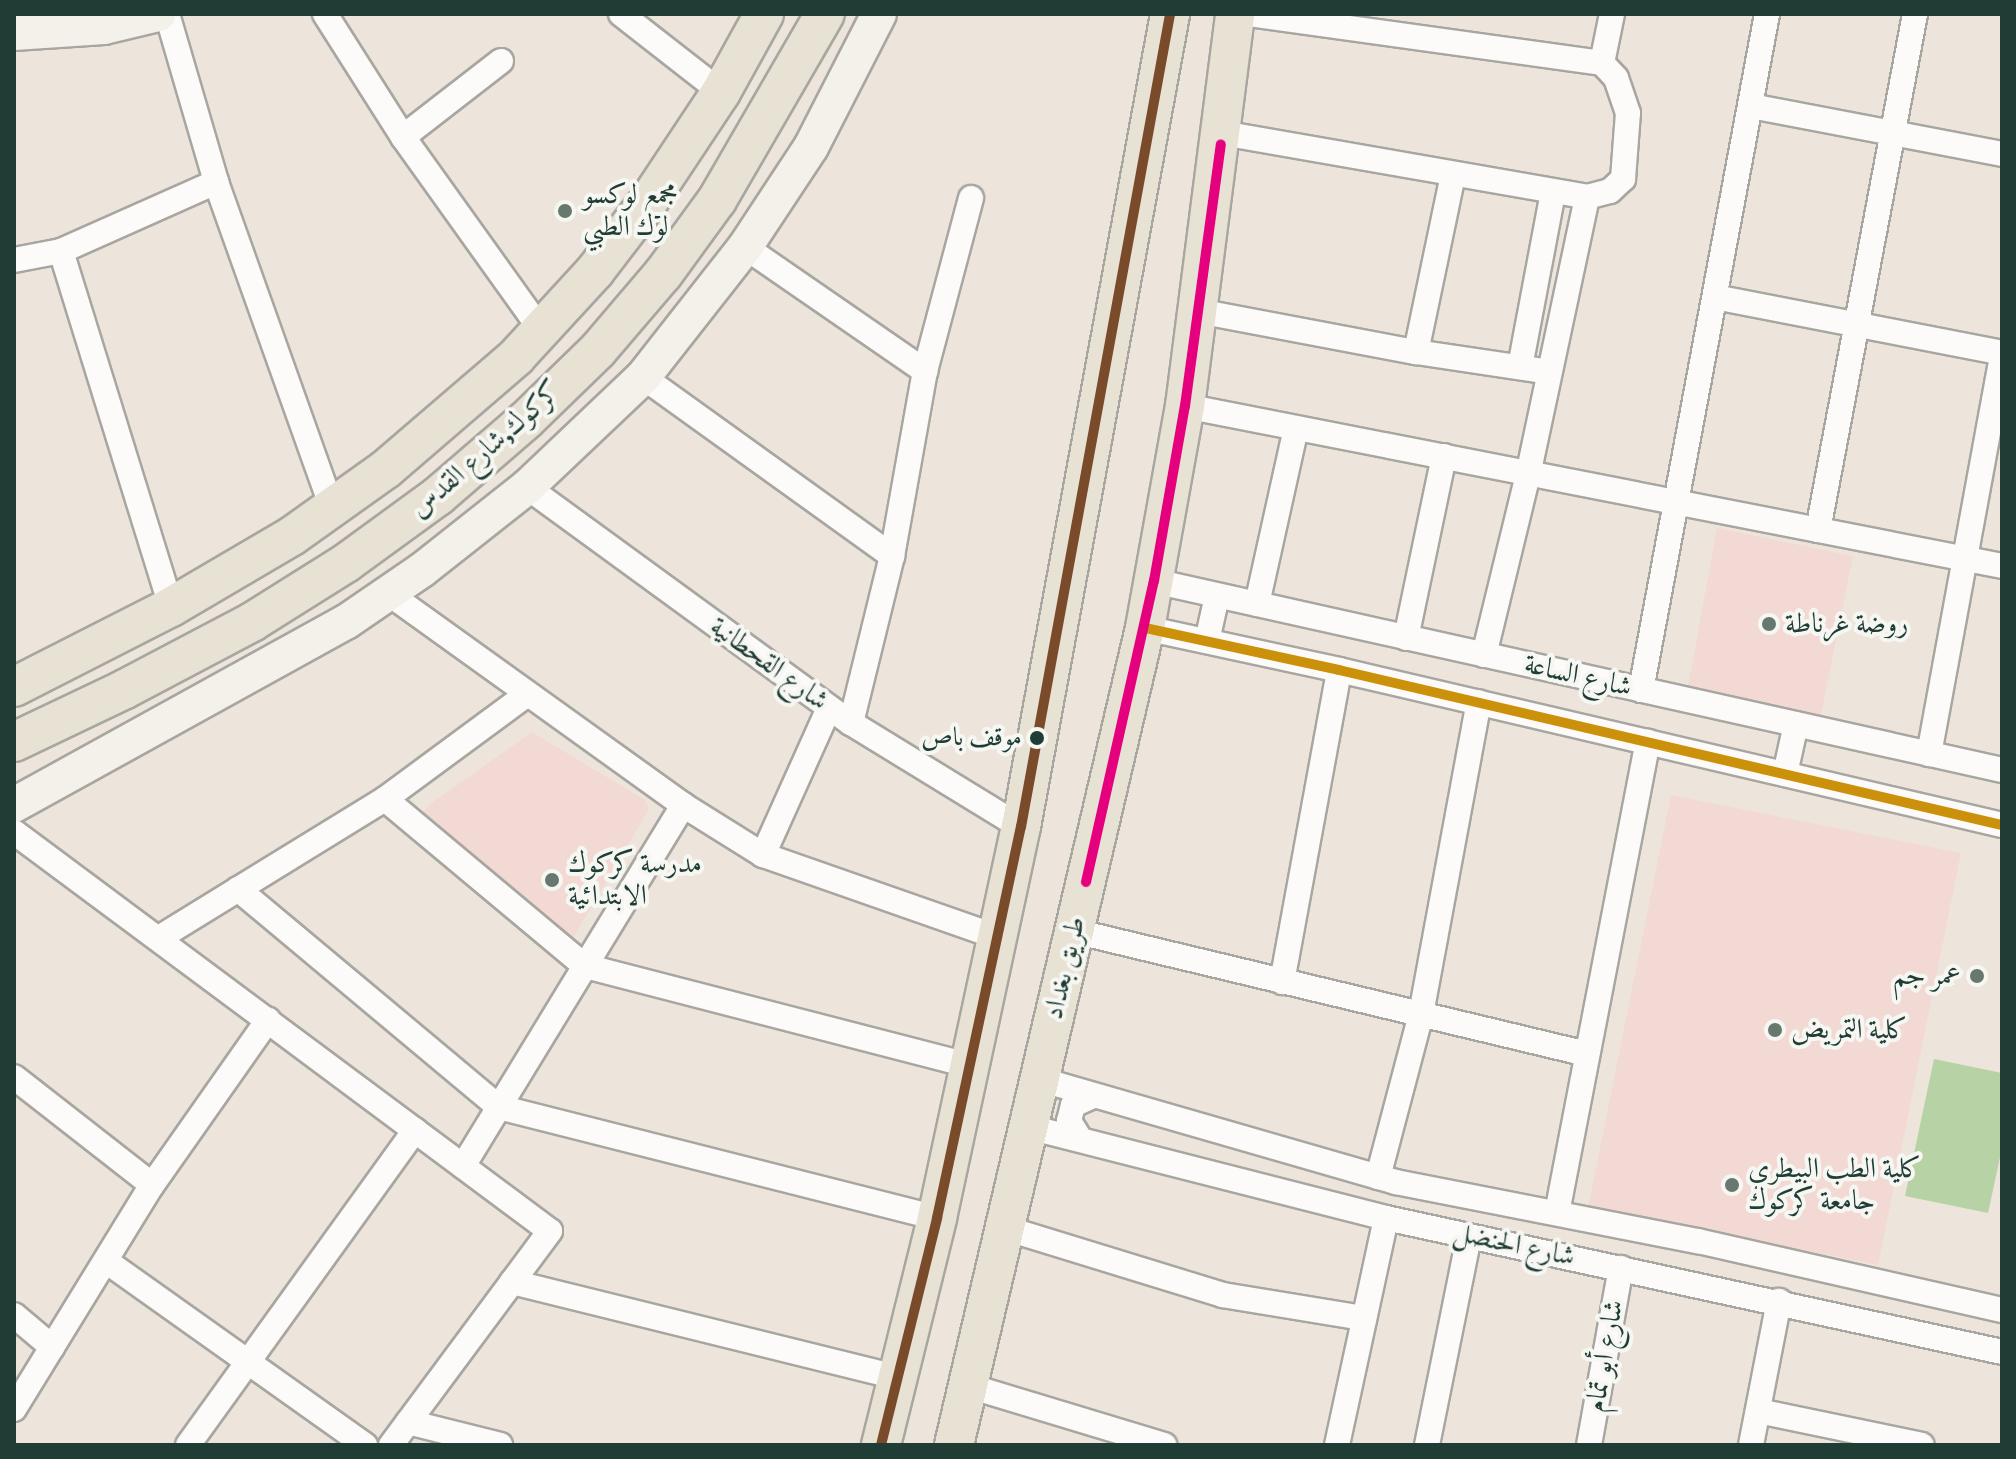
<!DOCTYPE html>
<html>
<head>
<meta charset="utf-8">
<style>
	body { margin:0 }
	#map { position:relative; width:2016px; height:1459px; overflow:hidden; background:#ede5db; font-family:"IM FELL DW Pica",Amiri,serif }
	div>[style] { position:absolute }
	.built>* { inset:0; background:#f2d9d4 }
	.green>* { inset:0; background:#b7d3a5 }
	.roads { filter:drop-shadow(2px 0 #a8a6a0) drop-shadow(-2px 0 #a8a6a0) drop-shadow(0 2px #a8a6a0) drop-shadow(0 -2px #a8a6a0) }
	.street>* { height:24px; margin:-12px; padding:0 12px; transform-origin:12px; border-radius:12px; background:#fcfbfa }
	.secondary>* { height:34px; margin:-17px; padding:0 17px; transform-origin:17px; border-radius:17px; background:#f4f1eb }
	.primary>* { height:38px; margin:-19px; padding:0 19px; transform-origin:19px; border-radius:19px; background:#e8e2d5 }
	.bus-1>* { height:10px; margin:-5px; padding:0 5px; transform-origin:5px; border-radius:5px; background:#7a4b2a }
	.bus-2>* { height:10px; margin:-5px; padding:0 5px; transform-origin:5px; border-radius:5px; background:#cc910a }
	.bus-3>* { height:10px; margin:-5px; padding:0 5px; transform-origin:5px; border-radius:5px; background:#e5007d }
	.dots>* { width:22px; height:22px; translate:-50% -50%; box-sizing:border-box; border:4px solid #f6f6f2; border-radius:50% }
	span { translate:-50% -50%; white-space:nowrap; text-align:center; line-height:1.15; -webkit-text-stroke:8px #f6f6f2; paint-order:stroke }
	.bus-label { font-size:26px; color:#1f3d34 }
	.right { translate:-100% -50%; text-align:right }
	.poi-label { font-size:28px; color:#1f3d34 }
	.left { translate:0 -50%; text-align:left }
	.street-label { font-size:28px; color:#1f3d34 }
	.frame { position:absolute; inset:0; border:16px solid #1f3d34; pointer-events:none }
</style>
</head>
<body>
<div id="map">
	<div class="built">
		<div style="clip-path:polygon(1717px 528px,1853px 556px,1820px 720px,1687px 692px)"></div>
		<div style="clip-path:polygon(532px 732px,645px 800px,649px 809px,570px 943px,419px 816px,433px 802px)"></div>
		<div style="clip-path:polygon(1671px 795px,1961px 853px,1878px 1265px,1588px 1208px)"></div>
	</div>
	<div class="green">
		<div style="clip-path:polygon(1934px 1059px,2002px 1073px,2002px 1148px,1988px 1213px,1905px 1196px)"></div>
	</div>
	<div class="roads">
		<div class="street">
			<div style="left:167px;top:14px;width:175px;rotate:73.7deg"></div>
			<div style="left:216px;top:182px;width:345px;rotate:70.4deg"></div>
			<div style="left:325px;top:14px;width:146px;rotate:57.6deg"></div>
			<div style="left:403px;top:137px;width:237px;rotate:54.4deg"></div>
			<div style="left:621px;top:14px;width:127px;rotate:38deg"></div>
			<div style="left:1602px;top:63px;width:50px;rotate:-78.5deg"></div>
			<div style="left:1751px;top:106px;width:256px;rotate:10.8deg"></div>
			<div style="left:1222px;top:133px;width:371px;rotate:9.9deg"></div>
			<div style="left:1587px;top:197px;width:24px;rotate:-15deg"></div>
			<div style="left:1610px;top:191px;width:18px;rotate:-43deg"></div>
			<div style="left:1623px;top:179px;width:66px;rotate:-85.7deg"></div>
			<div style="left:1628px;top:113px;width:37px;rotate:-109deg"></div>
			<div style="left:1616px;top:78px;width:21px;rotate:-133deg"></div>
			<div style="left:1602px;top:63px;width:355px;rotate:-172.1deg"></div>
			<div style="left:403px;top:137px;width:124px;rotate:-37.8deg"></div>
			<div style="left:745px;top:247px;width:219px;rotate:34.6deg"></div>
			<div style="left:61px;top:251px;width:373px;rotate:72.8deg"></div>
			<div style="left:14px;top:260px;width:48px;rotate:-10.8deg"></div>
			<div style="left:61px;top:251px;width:170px;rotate:-24deg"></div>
			<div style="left:1715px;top:297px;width:292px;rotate:11deg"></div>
			<div style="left:1198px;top:311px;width:222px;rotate:10.7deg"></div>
			<div style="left:1416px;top:352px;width:135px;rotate:8.5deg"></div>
			<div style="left:1416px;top:352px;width:181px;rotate:-78.2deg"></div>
			<div style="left:1520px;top:367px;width:178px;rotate:-79.3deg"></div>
			<div style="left:643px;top:377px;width:307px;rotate:35.7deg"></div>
			<div style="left:1185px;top:406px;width:833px;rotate:11.08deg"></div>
			<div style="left:527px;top:487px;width:401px;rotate:36.1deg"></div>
			<div style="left:851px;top:723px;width:199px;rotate:31.5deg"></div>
			<div style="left:1818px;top:530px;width:525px;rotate:-79.35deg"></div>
			<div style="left:1154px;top:581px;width:869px;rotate:12.56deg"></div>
			<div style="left:388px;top:593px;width:363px;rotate:35.7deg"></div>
			<div style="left:683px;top:805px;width:94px;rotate:32deg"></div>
			<div style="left:763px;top:855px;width:248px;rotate:19.3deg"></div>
			<div style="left:1257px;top:604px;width:180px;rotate:-77.5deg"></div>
			<div style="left:1145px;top:628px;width:198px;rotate:12.2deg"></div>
			<div style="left:1339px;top:670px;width:681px;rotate:13.16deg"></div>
			<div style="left:1406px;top:638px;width:186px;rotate:-78.2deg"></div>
			<div style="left:1207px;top:641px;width:46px;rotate:-77.5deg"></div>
			<div style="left:1484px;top:655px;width:185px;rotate:-76.3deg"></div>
			<div style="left:1528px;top:475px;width:284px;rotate:-78deg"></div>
			<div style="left:1641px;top:690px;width:688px;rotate:-79.44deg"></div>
			<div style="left:851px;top:723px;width:172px;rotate:-76.2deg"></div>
			<div style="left:892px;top:556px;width:188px;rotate:-79.9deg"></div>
			<div style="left:925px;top:371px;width:179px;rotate:-75.1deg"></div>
			<div style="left:1929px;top:754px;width:404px;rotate:-79.6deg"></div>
			<div style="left:1785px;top:774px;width:51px;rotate:-77.6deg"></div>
			<div style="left:385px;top:799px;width:261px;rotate:39.9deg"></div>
			<div style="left:585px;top:966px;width:397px;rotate:14.5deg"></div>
			<div style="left:14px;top:832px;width:668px;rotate:36.66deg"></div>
			<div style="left:550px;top:1231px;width:267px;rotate:126.6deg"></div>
			<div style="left:763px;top:855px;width:161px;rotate:-65.8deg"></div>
			<div style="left:238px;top:889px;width:340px;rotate:39.9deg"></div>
			<div style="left:499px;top:1107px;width:452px;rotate:14.2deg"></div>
			<div style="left:1074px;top:931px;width:528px;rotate:13.48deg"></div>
			<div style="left:159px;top:938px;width:265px;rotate:-31.6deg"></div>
			<div style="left:385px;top:799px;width:175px;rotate:-36.4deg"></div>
			<div style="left:1282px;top:982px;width:317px;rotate:-79.6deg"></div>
			<div style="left:14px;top:1077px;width:175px;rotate:38deg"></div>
			<div style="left:1039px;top:1079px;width:372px;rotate:16.1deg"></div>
			<div style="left:1396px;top:1182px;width:308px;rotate:11.1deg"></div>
			<div style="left:1698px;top:1241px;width:312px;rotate:12.8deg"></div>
			<div style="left:1029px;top:1127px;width:368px;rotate:14.3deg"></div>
			<div style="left:1386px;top:1218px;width:630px;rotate:12.27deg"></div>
			<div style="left:1079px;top:1137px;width:19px;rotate:-122deg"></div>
			<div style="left:1069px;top:1121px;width:16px;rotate:-76deg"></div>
			<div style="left:1073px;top:1105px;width:22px;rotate:-24deg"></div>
			<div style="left:463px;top:1166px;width:423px;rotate:-58.6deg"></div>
			<div style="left:1378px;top:1177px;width:169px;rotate:-75.2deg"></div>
			<div style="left:1421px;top:1014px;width:317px;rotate:-79.5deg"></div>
			<div style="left:1557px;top:1213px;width:480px;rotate:-79.1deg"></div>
			<div style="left:1005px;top:1228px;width:228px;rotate:17.1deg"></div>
			<div style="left:1223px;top:1295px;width:143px;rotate:9.3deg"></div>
			<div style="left:106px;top:1261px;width:318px;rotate:35.4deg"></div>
			<div style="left:512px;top:1282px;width:400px;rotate:13.9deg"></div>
			<div style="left:14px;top:1315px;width:50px;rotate:40.1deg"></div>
			<div style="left:969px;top:1386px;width:204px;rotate:16.8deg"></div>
			<div style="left:14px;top:1409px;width:263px;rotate:-58.4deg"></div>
			<div style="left:152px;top:1185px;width:202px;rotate:-54.9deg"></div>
			<div style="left:1758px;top:1411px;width:167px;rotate:11.7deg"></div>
			<div style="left:408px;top:1422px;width:95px;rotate:14deg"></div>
			<div style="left:188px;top:1445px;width:388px;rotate:-54.2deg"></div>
			<div style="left:1337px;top:1445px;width:232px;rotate:-77.8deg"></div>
			<div style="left:1427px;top:1445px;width:213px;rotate:-78.6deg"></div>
			<div style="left:1589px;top:1445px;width:180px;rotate:-79.8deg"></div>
			<div style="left:1751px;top:1445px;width:147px;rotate:-79deg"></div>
		</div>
		<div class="secondary">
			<div style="left:14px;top:33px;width:90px;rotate:-3.8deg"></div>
			<div style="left:104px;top:27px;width:56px;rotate:-13.5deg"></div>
			<div style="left:14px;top:805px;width:379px;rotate:-28.9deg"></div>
			<div style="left:346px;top:622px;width:92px;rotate:-34.4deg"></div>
			<div style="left:422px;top:570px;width:134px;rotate:-38.3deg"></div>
			<div style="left:527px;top:487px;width:160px;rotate:-43.5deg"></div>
			<div style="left:643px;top:377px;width:165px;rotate:-51.9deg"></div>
			<div style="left:745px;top:247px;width:120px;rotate:-56.6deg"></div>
			<div style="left:811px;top:147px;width:149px;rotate:-62.9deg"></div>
		</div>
		<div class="primary">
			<div style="left:14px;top:687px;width:176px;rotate:-27deg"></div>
			<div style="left:171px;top:607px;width:140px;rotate:-30.4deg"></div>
			<div style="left:292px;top:536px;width:115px;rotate:-35.5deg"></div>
			<div style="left:386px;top:469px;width:172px;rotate:-40.7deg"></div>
			<div style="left:516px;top:357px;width:117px;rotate:-47.4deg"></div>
			<div style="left:595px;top:271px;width:87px;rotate:-52.5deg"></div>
			<div style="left:648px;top:202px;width:132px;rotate:-56.4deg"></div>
			<div style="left:721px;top:92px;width:89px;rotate:-61.1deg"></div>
			<div style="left:14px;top:742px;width:123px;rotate:-25.5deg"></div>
			<div style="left:125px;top:689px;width:144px;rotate:-27.8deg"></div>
			<div style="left:252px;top:622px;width:111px;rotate:-32.1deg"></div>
			<div style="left:346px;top:563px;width:114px;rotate:-36.1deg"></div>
			<div style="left:438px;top:496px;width:116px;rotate:-40.8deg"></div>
			<div style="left:526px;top:420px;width:100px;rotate:-44.2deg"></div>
			<div style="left:598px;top:350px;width:100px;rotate:-49.5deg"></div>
			<div style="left:663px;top:274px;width:92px;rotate:-53.9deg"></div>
			<div style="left:717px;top:200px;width:215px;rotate:-59.9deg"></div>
			<div style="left:881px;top:1445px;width:234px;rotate:-76.1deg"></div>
			<div style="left:937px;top:1218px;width:400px;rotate:-77.9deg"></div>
			<div style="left:1021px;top:827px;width:827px;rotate:-79.61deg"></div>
			<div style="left:954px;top:1445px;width:839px;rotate:-76.84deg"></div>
			<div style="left:1145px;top:628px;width:226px;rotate:-79.8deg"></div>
			<div style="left:1185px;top:406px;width:395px;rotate:-82.7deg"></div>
		</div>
	</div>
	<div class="bus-1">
		<div style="left:881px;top:1445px;width:234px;rotate:-76.1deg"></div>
		<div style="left:937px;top:1218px;width:400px;rotate:-77.9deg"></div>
		<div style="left:1021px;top:827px;width:827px;rotate:-79.61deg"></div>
	</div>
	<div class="bus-2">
		<div style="left:1145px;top:628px;width:198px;rotate:12.2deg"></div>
		<div style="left:1339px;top:670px;width:681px;rotate:13.16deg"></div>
	</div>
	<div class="bus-3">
		<div style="left:1086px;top:882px;width:309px;rotate:-77.3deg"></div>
		<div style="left:1154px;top:581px;width:178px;rotate:-80deg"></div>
		<div style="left:1185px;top:406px;width:264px;rotate:-82.2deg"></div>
	</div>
	<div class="dots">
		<div style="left:565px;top:211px;background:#67786e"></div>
		<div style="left:1769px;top:624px;background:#67786e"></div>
		<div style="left:1037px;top:738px;background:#1f3d34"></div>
		<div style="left:552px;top:880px;background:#67786e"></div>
		<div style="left:1977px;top:976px;background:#67786e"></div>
		<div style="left:1775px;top:1030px;background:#67786e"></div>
		<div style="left:1732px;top:1185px;background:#67786e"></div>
	</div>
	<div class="bus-label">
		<span class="right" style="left:1022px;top:738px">موقف باص</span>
	</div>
	<div class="poi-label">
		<span class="left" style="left:583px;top:211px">مجمع لوكسو<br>لوك الطبي</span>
		<span class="left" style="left:1785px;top:624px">روضة غرناطة</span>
		<span class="left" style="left:568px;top:880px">مدرسة كركوك<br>الابتدائية</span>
		<span class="right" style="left:1961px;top:976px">عمر جم</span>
		<span class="left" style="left:1791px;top:1030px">كلية التمريض</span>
		<span class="left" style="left:1748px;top:1185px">كلية الطب البيطري<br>جامعة كركوك</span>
	</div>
	<div class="street-label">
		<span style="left:486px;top:450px;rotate:-41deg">كركوك,شارع القدس</span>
		<span style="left:769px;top:664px;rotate:36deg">شارع القحطانية</span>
		<span style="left:1578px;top:676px;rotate:13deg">شارع الساعة</span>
		<span style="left:1065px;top:968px;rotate:-77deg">طريق بغداد</span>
		<span style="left:1514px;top:1245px;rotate:12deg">شارع الحنضل</span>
		<span style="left:1605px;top:1356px;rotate:-80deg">شارع أبو تمام</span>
	</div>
	<div class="frame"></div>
</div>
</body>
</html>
